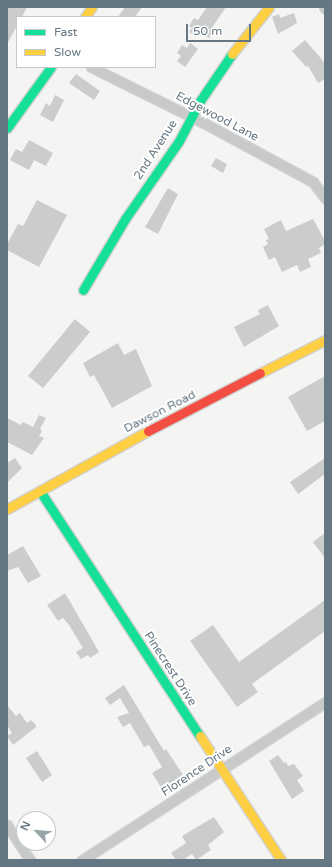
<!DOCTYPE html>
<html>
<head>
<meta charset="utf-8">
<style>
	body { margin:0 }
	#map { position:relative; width:332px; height:867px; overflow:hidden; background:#f4f4f2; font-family:"Varela Round",sans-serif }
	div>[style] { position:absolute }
	.building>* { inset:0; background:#cbcdcd }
	.roads { filter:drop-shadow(1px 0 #d0d1d2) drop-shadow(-1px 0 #d0d1d2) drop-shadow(0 1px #d0d1d2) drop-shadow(0 -1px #d0d1d2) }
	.street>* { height:9px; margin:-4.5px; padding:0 4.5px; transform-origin:4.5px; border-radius:4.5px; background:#c8caca }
	.fast>* { height:9px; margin:-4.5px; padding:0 4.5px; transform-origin:4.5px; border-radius:4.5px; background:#16e098 }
	.slow>* { height:9px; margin:-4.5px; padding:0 4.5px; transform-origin:4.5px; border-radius:4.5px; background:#ffcf43 }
	.jam>* { height:9px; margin:-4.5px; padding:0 4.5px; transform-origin:4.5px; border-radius:4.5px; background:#f24e42 }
	span { translate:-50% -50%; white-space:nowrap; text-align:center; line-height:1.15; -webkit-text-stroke:4px #fff; paint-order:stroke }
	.street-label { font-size:12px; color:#657782 }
	.frame { position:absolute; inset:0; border:8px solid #657782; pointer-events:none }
	.legend { position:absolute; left:16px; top:16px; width:140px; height:52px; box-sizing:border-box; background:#fff; border:1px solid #c1c9cd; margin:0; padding:5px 7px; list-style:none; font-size:12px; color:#657782 }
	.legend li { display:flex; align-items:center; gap:8px; height:20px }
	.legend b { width:20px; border:1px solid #c1c9cd }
	.north { position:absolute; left:16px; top:811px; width:40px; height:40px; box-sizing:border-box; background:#fff; border:1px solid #c1c9cd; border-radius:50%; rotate:296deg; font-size:11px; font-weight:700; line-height:16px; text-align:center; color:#657782 }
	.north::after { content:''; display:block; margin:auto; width:14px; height:18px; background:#97a3a9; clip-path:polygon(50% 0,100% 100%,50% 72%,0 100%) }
	.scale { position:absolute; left:186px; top:24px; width:65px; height:18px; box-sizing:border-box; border:2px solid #657782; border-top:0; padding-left:5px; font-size:12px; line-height:14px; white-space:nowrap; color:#657782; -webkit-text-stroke:3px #fff; paint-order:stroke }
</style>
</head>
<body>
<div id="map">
	<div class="building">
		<div style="clip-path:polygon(8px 7px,27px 7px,22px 17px,17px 17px,17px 26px,7px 44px)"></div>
		<div style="clip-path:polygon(125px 7px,142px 7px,135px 17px,118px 17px)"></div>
		<div style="clip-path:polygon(207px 7px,226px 7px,211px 29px,213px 30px,209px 38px,199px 31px,196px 36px,189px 32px,192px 28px,189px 26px,194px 18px,198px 20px)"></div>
		<div style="clip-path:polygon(294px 13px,297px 23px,278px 34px,272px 17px,279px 14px,280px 18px)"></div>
		<div style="clip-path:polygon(305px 40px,325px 63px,325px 79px,318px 83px,308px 66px,306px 67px,292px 51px)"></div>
		<div style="clip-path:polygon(190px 43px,198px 49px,185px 67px,177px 61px,181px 56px,177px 53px,182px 45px,187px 48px)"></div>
		<div style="clip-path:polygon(76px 74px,100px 91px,94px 100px,69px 83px)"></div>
		<div style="clip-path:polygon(55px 95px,64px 100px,53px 122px,40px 115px,46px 103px,50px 106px)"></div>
		<div style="clip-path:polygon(29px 140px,53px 153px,46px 166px,34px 160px,29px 170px,10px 160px,16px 149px,22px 152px)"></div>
		<div style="clip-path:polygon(216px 158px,227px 164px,223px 173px,211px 166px)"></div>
		<div style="clip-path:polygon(168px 188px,178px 194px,158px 234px,145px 227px)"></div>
		<div style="clip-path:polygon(37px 200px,67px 215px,39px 267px,7px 250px,7px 244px,18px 224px,23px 226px)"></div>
		<div style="clip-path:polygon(313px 219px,325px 241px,325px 244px,319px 248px,321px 253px,308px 259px,311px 267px,300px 272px,297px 265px,282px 272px,275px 257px,269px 260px,263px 247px,268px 244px,266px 240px,269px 239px,264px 229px,281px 220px,286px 231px)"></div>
		<div style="clip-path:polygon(268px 305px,279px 326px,244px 347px,234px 327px,260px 314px,258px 310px)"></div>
		<div style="clip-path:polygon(75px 319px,90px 332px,43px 388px,28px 376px)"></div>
		<div style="clip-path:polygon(118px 343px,124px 355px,136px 349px,152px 386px,112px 408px,94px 375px,90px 377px,83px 363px)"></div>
		<div style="clip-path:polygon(325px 376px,325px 421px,307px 431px,288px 397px)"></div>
		<div style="clip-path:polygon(39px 415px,46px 418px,40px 429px,42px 431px,39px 436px,44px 438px,32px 455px,7px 442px,7px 418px,21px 425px,23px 422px,33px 427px)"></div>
		<div style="clip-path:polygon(15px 458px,22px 468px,7px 483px,7px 463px)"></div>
		<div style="clip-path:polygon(325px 458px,325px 474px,298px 494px,290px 482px)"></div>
		<div style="clip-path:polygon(325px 533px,325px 558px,313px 542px)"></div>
		<div style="clip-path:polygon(23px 546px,41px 576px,28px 583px,18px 567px,7px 571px,7px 555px)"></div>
		<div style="clip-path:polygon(65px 593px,99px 652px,90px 658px,88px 655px,81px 659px,76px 652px,83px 648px,69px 625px,63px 618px,58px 621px,47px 605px)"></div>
		<div style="clip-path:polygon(325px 600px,325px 631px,252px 684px,258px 692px,237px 707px,190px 641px,213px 625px,239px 662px)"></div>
		<div style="clip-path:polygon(124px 685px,164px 751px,166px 749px,183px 775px,162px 789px,152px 773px,162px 767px,149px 745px,144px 747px,130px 723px,123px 727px,117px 717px,129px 713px,120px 698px,110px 705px,105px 698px)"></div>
		<div style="clip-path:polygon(7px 705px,16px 716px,20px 713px,27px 723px,31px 720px,36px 725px,36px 727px,13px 745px,7px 736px,12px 733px,7px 725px)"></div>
		<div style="clip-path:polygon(37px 751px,52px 775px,42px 782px,26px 758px)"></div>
		<div style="clip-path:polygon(278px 755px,284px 763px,286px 762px,288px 766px,294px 764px,303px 776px,297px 780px,304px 791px,292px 799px,269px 761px)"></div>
		<div style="clip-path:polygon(214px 817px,224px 832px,208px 845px,211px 850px,196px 860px,192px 854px,183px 860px,176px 860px,171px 853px,186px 843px,182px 836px)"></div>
	</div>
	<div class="roads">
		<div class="street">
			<div style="left:324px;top:7px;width:2px;rotate:63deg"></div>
			<div style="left:91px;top:67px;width:126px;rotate:26.4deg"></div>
			<div style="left:204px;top:123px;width:124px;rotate:28.4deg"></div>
			<div style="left:313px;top:182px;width:20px;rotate:53deg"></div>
			<div style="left:7px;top:825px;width:42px;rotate:56.7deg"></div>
			<div style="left:82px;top:860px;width:290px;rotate:-33deg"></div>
		</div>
		<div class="fast">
			<div style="left:7px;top:128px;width:75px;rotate:-54.2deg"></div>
			<div style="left:83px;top:290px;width:82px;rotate:-59.4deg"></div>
			<div style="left:125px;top:219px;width:95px;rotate:-55.3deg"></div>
			<div style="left:179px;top:141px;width:45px;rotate:-62.3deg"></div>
			<div style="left:200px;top:101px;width:57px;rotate:-55.8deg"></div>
			<div style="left:40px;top:491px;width:293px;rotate:56.9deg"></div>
		</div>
		<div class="slow">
			<div style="left:85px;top:17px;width:12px;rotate:-55deg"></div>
			<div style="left:232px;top:54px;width:60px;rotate:-51.8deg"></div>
			<div style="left:260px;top:373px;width:73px;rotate:-26.9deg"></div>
			<div style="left:7px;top:509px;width:161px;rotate:-29deg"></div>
			<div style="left:200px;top:736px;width:148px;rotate:56.8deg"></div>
		</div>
		<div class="jam">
			<div style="left:148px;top:431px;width:126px;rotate:-27.4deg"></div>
		</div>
	</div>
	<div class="street-label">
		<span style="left:217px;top:117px;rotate:28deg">Edgewood Lane</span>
		<span style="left:156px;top:150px;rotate:-57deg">2nd Avenue</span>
		<span style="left:160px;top:412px;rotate:-27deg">Dawson Road</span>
		<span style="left:170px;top:669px;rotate:57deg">Pinecrest Drive</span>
		<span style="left:197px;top:771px;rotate:-34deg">Florence Drive</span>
	</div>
	<div class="frame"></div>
	<ul class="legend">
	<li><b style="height:5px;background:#16e098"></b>Fast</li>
	<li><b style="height:5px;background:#ffcf43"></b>Slow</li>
	</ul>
	<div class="north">N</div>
	<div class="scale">50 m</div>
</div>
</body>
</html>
